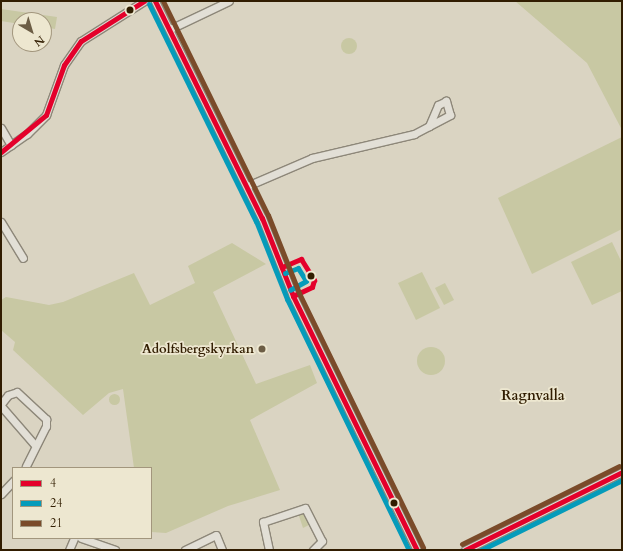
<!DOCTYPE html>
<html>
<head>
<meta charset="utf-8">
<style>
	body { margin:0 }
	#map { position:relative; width:623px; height:551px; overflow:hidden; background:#dad4c2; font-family:Cardo,serif }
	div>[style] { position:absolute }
	.green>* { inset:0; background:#c8c8a3 }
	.round { border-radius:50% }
	.roads { filter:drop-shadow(1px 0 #8d8779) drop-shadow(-1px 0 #8d8779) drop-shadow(0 1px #8d8779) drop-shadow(0 -1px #8d8779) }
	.minor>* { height:7px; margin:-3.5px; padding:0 3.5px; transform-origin:3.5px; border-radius:3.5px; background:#e2dfd6 }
	.bus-1>* { height:5px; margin:-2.5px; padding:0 2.5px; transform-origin:2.5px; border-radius:2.5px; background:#e4002b }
	.bus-2>* { height:5px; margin:-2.5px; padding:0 2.5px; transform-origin:2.5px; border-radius:2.5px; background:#059bba }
	.bus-3>* { height:5px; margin:-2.5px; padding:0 2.5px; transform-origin:2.5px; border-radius:2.5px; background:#7a4b2a }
	.dots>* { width:11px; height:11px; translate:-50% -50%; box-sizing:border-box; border:2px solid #ede7d0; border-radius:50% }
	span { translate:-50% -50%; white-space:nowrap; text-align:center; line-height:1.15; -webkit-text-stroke:3.5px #ede7d0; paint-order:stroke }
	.poi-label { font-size:13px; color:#311d01; font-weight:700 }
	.right { translate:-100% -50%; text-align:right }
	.neighbourhood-label { font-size:14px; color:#311d01; font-weight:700 }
	.frame { position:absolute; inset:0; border:2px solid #311d01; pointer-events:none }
	.legend { position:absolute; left:12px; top:467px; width:140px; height:72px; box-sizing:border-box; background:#ede7d0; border:1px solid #a2967d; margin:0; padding:5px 7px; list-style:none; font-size:12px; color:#311d01 }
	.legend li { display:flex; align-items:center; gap:8px; height:20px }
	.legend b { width:20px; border:1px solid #a2967d }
	.north { position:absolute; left:12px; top:12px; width:40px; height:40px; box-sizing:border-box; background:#ede7d0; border:1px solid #a2967d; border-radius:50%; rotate:142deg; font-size:11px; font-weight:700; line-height:16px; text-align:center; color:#311d01 }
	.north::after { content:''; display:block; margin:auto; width:14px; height:18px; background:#6c5d45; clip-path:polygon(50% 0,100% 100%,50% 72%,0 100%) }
</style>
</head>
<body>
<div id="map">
	<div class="green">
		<div style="clip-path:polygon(515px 1px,622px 1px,622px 130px,587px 63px)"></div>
		<div style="clip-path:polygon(1px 9px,57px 17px,55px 29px,44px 27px,44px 20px,20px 20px,20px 24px,1px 21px)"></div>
		<div class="round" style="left:341px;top:38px;width:16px;height:16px"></div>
		<div style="clip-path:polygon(622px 137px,622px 229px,532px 274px,498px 198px)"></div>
		<div style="clip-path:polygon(612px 242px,622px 263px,622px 291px,592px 305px,571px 262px)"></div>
		<div style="clip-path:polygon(232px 243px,266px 264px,213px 292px,256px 384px,310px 365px,317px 383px,250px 420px,280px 490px,228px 506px,166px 533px,151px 532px,151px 468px,134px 468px,123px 389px,109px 393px,83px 415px,13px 350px,15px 342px,1px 330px,1px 300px,6px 297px,49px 305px,63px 302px,134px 273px,150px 305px,195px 283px,188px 266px)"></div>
		<div style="clip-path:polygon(422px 272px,440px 308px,416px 320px,398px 283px)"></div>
		<div style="clip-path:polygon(445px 283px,454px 300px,444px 305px,435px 288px)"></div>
		<div class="round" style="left:417px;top:347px;width:28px;height:28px"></div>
		<div class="round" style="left:108.5px;top:393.5px;width:11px;height:11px"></div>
		<div style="clip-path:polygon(304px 511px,311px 524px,303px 528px,298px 513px)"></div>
	</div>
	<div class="roads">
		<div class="minor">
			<div style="left:155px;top:1px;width:242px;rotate:63.8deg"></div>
			<div style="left:262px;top:218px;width:84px;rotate:68.3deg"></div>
			<div style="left:293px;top:296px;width:283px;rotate:64deg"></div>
			<div style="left:170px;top:29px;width:65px;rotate:-25.4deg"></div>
			<div style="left:1px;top:128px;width:20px;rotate:60deg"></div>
			<div style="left:1px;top:152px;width:32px;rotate:-35deg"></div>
			<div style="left:27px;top:134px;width:27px;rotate:-45deg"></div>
			<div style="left:46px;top:115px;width:53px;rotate:-70.2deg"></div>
			<div style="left:64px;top:65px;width:29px;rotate:-55deg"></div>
			<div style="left:81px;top:41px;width:75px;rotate:-32.4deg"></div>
			<div style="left:247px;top:186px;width:71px;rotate:-23.3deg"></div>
			<div style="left:312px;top:158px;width:105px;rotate:-13.2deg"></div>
			<div style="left:414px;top:134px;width:41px;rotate:-27.8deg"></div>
			<div style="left:450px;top:115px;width:15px;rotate:-106deg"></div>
			<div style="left:446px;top:101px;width:9px;rotate:153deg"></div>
			<div style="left:438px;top:105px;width:23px;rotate:113deg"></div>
			<div style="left:1px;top:222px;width:42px;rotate:58.6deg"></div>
			<div style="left:1px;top:404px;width:11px;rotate:-52deg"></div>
			<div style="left:8px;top:395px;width:9px;rotate:-18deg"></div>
			<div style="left:17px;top:392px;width:40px;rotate:43deg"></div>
			<div style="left:46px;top:419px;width:7px;rotate:90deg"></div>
			<div style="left:46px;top:426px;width:45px;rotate:116.6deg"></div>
			<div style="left:1px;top:406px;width:50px;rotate:49deg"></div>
			<div style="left:1px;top:494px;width:18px;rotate:-47deg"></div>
			<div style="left:81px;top:538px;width:36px;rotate:19deg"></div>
			<div style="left:69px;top:550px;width:13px;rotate:-67deg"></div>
			<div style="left:185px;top:550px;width:34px;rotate:-26deg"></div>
			<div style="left:216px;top:535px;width:16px;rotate:68deg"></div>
			<div style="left:269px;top:550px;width:29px;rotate:-102deg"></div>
			<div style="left:263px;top:522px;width:44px;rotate:-18.4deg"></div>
			<div style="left:305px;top:508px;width:37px;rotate:63deg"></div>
			<div style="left:322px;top:541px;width:13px;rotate:135deg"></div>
			<div style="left:465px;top:550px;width:175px;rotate:-26.4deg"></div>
		</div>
	</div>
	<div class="bus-1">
		<div style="left:155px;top:1px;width:242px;rotate:63.8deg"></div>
		<div style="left:262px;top:218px;width:84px;rotate:68.3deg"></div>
		<div style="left:293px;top:296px;width:283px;rotate:64deg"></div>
		<div style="left:1px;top:152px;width:58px;rotate:-39.4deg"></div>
		<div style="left:46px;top:115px;width:53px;rotate:-70.2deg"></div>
		<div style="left:64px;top:65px;width:29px;rotate:-55deg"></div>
		<div style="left:81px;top:41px;width:75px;rotate:-32.4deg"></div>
		<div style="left:282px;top:267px;width:21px;rotate:-23deg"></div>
		<div style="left:301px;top:259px;width:25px;rotate:58deg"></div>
		<div style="left:314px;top:280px;width:7px;rotate:106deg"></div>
		<div style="left:312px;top:287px;width:21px;rotate:155deg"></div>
		<div style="left:465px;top:550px;width:175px;rotate:-26.4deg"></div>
	</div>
	<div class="bus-2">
		<div style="left:149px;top:4px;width:242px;rotate:63.8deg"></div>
		<div style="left:256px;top:221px;width:84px;rotate:68.3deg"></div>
		<div style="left:287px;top:299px;width:279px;rotate:64.1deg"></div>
		<div style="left:285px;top:273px;width:14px;rotate:-21deg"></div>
		<div style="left:298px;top:268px;width:15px;rotate:58deg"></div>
		<div style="left:306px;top:281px;width:18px;rotate:151deg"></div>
		<div style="left:481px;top:550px;width:157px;rotate:-26.4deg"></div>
	</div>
	<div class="bus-3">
		<div style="left:163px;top:1px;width:238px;rotate:63.9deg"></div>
		<div style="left:268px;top:215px;width:84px;rotate:68.3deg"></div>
		<div style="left:299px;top:293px;width:283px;rotate:64deg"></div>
		<div style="left:462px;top:544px;width:175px;rotate:-26.4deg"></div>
	</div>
	<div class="dots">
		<div style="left:130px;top:10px;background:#311d01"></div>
		<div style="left:311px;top:276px;background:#311d01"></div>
		<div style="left:262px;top:349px;background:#6c5d45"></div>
		<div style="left:394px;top:503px;background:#311d01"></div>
	</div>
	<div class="poi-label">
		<span class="right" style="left:254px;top:349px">Adolfsbergskyrkan</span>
	</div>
	<div class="neighbourhood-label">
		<span style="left:533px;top:396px">Ragnvalla</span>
	</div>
	<div class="frame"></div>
	<ul class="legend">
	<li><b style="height:5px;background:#e4002b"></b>4</li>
	<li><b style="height:5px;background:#059bba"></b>24</li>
	<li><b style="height:5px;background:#7a4b2a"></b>21</li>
	</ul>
	<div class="north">N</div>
</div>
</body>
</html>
